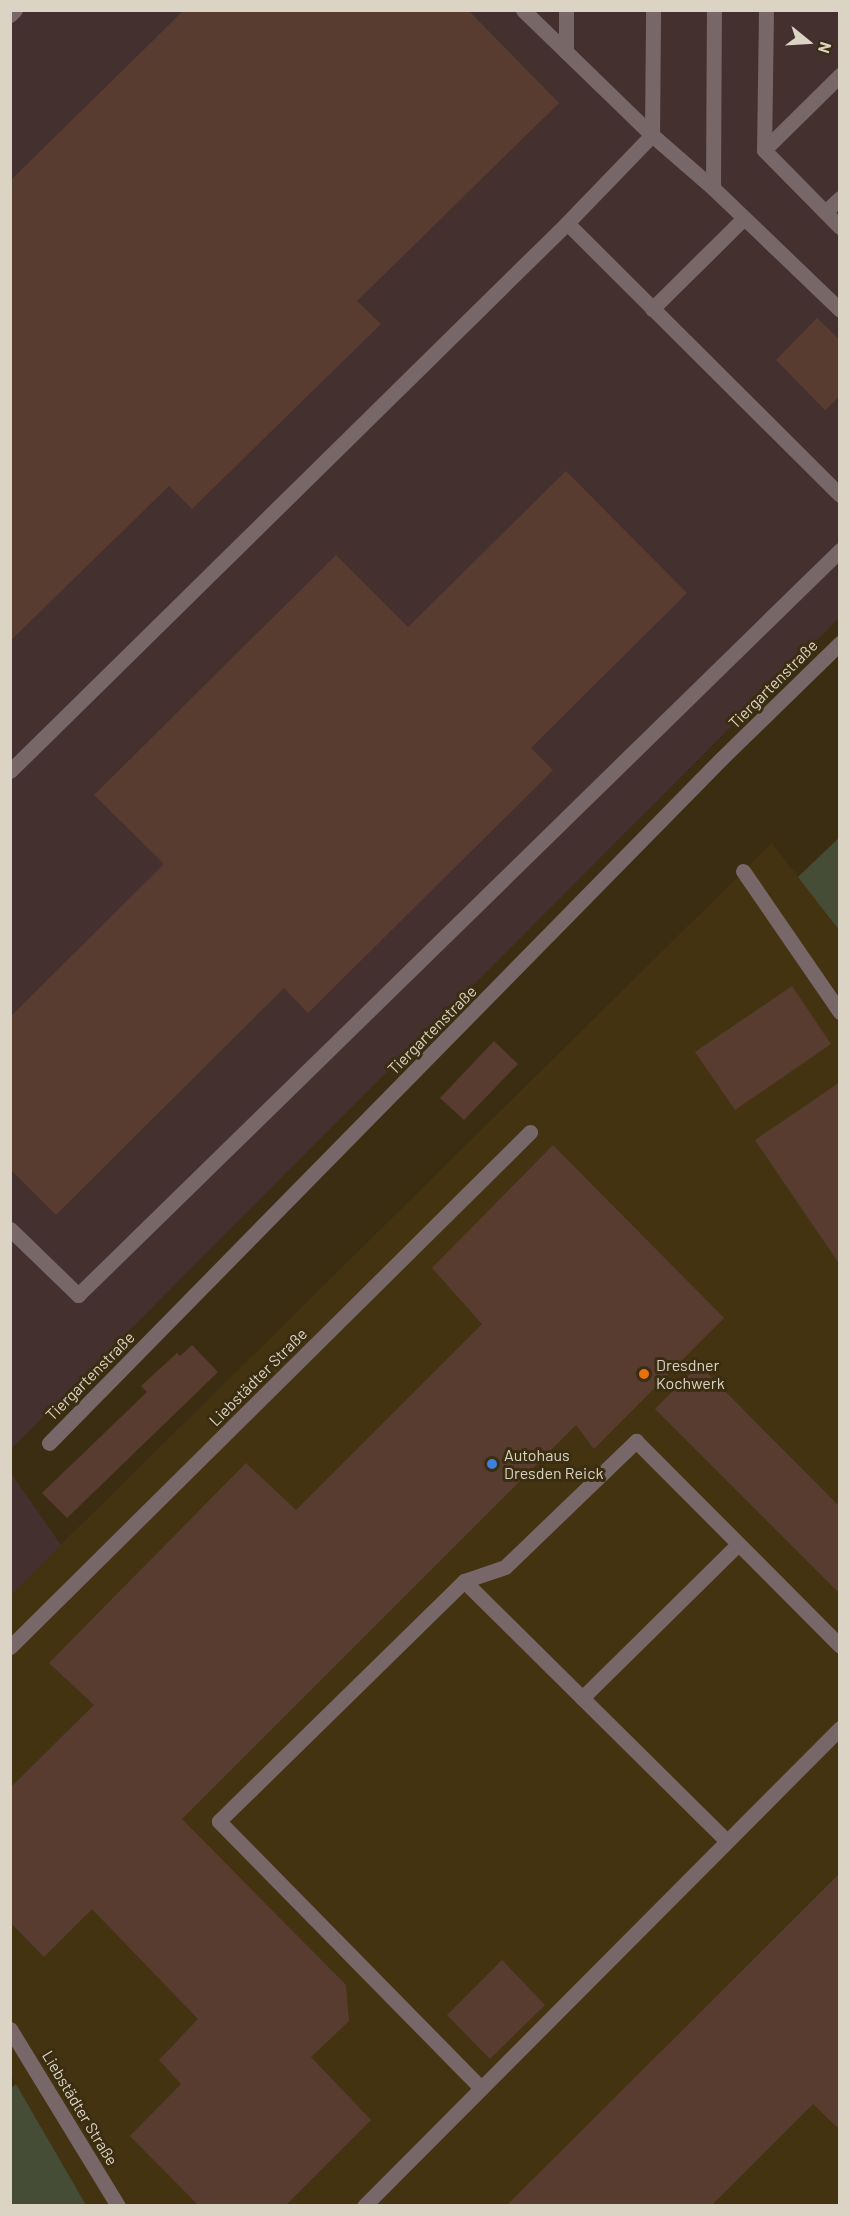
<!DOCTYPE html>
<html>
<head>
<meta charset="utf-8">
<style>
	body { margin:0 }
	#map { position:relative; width:850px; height:2216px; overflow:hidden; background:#3a2d11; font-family:Barlow,sans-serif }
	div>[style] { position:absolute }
	.built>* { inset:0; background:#443310 }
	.industrial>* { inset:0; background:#453030 }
	.green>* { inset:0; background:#464d36 }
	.building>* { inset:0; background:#593c30 }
	.minor>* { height:15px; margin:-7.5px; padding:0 7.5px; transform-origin:7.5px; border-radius:7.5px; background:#776768 }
	.dots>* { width:16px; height:16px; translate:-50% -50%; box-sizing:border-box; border:3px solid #3a2d11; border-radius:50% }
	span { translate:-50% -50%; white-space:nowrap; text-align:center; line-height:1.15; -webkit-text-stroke:6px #3a2d11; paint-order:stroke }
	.street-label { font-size:16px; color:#dbd3c3 }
	.poi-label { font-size:16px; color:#dbd3c3 }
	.left { translate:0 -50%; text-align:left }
	.frame { position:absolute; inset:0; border:12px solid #dbd3c3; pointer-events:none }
	.north { position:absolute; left:778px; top:12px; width:60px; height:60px; -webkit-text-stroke:4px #3a2d11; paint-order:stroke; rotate:108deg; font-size:16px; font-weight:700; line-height:24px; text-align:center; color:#dbd3c3 }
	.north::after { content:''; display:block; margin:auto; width:21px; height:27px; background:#dbd3c3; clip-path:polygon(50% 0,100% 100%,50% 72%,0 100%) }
</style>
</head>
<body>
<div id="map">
	<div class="built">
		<div style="clip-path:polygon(839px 837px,839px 2205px,86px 2205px,11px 2075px,10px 1595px,772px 843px,798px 877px)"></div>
	</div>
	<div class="industrial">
		<div style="clip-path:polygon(11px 11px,839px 11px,839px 618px,11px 1449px)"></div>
		<div style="clip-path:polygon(10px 1472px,61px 1545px,11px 1595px,10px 1595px)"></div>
	</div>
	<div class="green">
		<div style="clip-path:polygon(839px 838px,839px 837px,839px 930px,798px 877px)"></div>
		<div style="clip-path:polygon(16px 2084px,86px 2205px,11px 2205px,10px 2089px)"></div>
	</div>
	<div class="building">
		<div style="clip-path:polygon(184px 10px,468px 10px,559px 103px,357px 301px,381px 324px,192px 509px,169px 486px,10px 641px,10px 181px)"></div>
		<div style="clip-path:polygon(817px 318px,840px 340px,840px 396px,825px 410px,776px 360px)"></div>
		<div style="clip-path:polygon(566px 471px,687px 593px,531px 748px,553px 770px,308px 1013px,284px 988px,56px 1215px,10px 1169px,10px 1017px,164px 864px,94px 795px,336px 555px,408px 627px)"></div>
		<div style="clip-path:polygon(792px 986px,831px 1044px,735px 1110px,695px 1052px)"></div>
		<div style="clip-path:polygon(494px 1041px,518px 1064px,464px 1120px,440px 1098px)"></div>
		<div style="clip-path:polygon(840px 1082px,840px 1265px,755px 1140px)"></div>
		<div style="clip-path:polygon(553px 1145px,724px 1318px,594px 1449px,576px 1425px,182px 1819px,346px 1985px,349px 2021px,311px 2057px,371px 2120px,285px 2206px,199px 2206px,130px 2136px,181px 2084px,159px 2060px,198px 2019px,92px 1909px,44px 1957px,10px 1922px,10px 1788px,94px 1705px,49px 1663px,246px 1463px,296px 1510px,482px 1324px,432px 1268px)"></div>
		<div style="clip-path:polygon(192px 1345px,218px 1372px,67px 1518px,42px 1493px,147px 1392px,141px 1386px,177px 1353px,180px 1356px)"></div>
		<div style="clip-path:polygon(699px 1365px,840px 1507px,840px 1594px,655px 1409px)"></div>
		<div style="clip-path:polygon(840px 1873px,840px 2130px,813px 2104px,711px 2206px,506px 2206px)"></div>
		<div style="clip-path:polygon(502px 1960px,545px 2005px,490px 2059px,447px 2015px)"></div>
	</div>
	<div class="minor">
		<div style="left:523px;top:10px;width:180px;rotate:44.1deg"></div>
		<div style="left:652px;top:135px;width:81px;rotate:41deg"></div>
		<div style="left:713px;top:188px;width:176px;rotate:43.8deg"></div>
		<div style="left:766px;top:10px;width:140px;rotate:90.8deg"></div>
		<div style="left:764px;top:150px;width:108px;rotate:45.4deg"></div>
		<div style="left:10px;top:15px;width:7px;rotate:-45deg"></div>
		<div style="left:566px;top:52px;width:42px;rotate:-90deg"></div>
		<div style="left:764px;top:150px;width:107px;rotate:-44.6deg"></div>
		<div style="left:713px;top:188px;width:178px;rotate:-89.7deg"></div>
		<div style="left:825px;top:212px;width:21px;rotate:-43deg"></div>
		<div style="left:567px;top:223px;width:122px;rotate:-46deg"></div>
		<div style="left:652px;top:135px;width:125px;rotate:-89.5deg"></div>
		<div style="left:652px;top:309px;width:129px;rotate:-44.7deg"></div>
		<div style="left:10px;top:771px;width:781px;rotate:-44.53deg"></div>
		<div style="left:567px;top:223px;width:385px;rotate:44.9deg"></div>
		<div style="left:743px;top:871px;width:171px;rotate:55.5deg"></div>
		<div style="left:10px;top:1229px;width:95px;rotate:44.1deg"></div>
		<div style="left:78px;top:1295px;width:1066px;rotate:-44.35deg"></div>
		<div style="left:49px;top:1443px;width:960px;rotate:-45.51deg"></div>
		<div style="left:722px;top:758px;width:165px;rotate:-44.3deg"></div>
		<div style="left:464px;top:1581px;width:370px;rotate:44.7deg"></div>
		<div style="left:10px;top:1647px;width:732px;rotate:-44.72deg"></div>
		<div style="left:582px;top:1698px;width:219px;rotate:-44.6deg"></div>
		<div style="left:10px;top:2029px;width:207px;rotate:58.6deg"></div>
		<div style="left:481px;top:2088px;width:374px;rotate:-134.5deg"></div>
		<div style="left:219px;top:1821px;width:343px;rotate:-44.4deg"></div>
		<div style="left:464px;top:1581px;width:43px;rotate:-18.9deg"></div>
		<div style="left:505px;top:1567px;width:182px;rotate:-43.9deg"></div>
		<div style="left:636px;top:1441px;width:289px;rotate:45.1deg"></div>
		<div style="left:364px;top:2206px;width:675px;rotate:-45.12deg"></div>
	</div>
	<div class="dots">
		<div style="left:644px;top:1374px;background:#e8710a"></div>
		<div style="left:492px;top:1464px;background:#3f7fe0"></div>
	</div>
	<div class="street-label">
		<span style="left:773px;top:684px;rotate:-45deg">Tiergartenstraße</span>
		<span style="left:432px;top:1030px;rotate:-45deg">Tiergartenstraße</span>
		<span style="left:90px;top:1376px;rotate:-45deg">Tiergartenstraße</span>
		<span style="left:258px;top:1377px;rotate:-45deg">Liebstädter Straße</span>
		<span style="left:80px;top:2108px;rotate:59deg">Liebstädter Straße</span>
	</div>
	<div class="poi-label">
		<span class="left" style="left:656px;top:1374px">Dresdner<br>Kochwerk</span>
		<span class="left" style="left:504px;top:1464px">Autohaus<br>Dresden Reick</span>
	</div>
	<div class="frame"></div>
	<div class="north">N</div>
</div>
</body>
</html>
